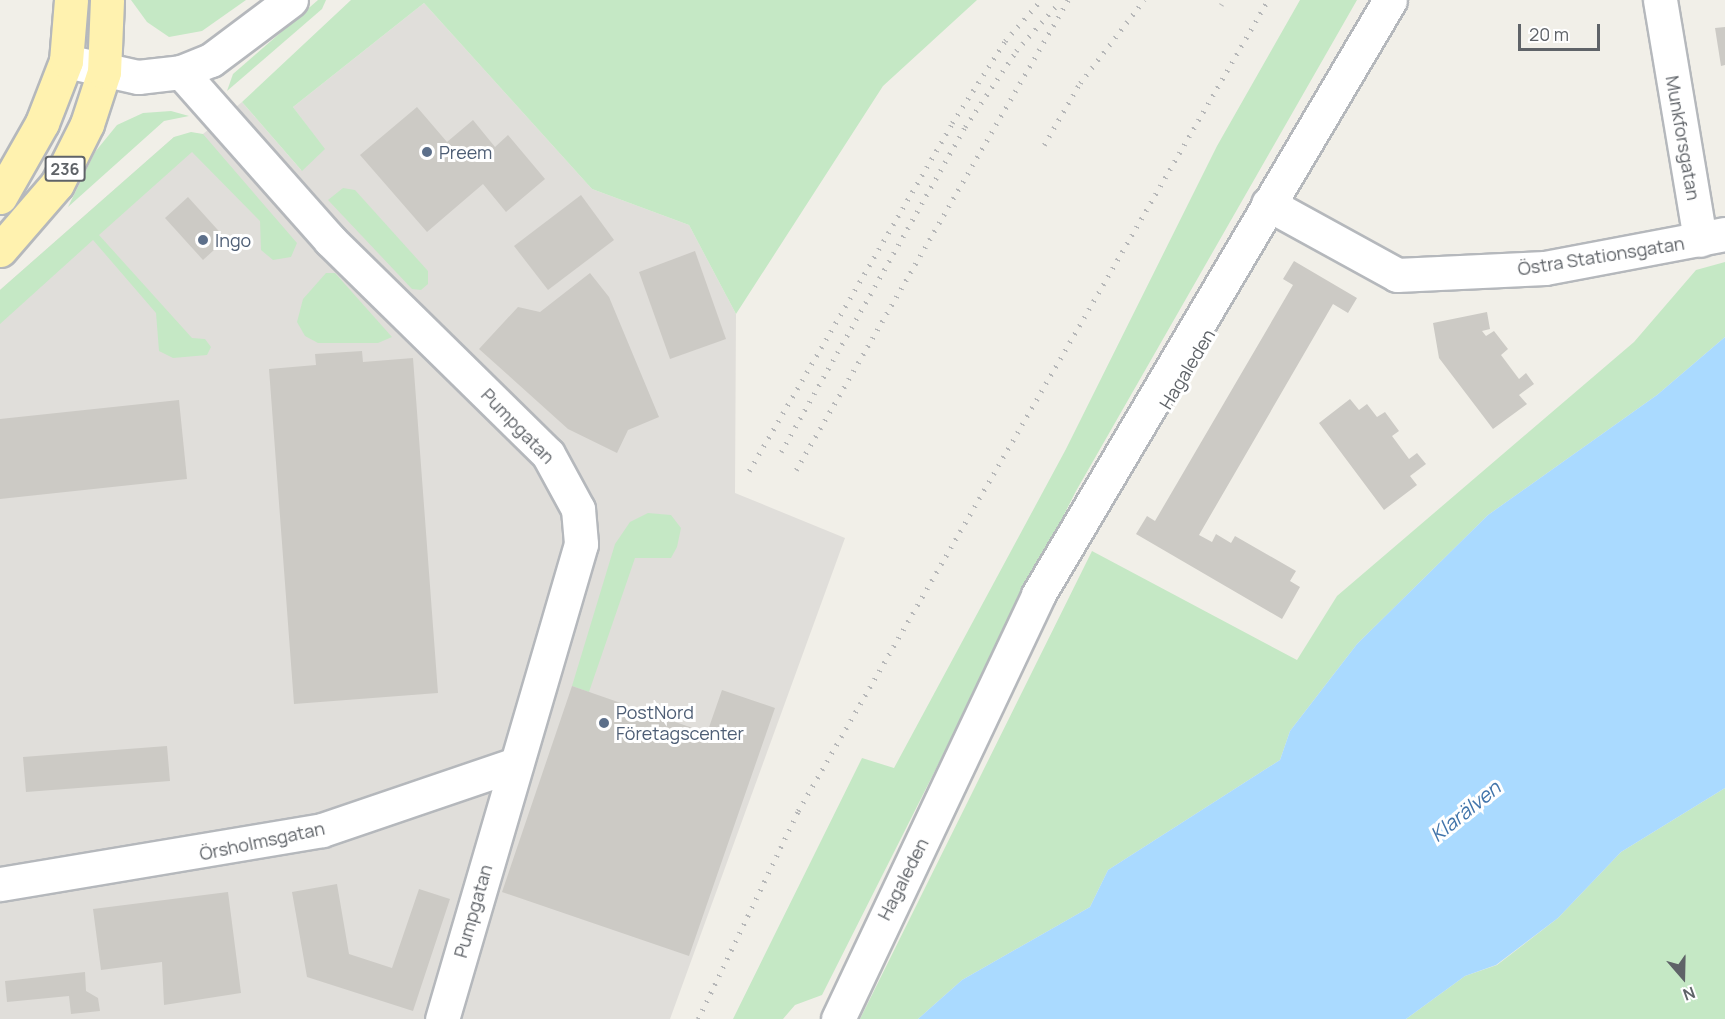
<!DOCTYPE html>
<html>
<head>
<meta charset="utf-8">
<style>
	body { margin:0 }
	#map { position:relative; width:1725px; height:1019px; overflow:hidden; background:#f1efe8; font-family:Manrope,sans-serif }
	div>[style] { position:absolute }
	.industrial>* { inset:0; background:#e0deda }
	.green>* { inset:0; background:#c5e8c5 }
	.water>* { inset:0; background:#aadaff }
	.building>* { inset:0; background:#cccac5 }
	.roads { filter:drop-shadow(2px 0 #b5b8bc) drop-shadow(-2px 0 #b5b8bc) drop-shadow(0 2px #b5b8bc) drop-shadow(0 -2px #b5b8bc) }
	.street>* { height:33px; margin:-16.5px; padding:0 16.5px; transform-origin:16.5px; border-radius:16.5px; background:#fff }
	.secondary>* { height:33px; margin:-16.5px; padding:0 16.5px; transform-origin:16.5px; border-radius:16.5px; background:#fff }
	.primary>* { height:33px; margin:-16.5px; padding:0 16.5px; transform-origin:16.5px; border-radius:16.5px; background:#fff2af }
	.rail>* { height:4.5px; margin-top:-2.25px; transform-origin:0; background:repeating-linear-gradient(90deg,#b6b7b8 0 1.5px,transparent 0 9.5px) }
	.dots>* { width:16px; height:16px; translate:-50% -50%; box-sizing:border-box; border:3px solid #fff; border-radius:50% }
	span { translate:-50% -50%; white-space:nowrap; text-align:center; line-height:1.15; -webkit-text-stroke:6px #fff; paint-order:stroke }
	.shield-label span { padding:2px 4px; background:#fff; border:2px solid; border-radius:4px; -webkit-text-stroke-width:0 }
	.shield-label { font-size:16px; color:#5f6368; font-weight:700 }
	.street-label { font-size:18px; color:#5f6368 }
	.service-label { font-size:18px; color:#4e5e75 }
	.left { translate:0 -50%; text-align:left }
	.water-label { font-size:20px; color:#4174aa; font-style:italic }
	.north { position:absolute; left:1653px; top:947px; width:60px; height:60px; -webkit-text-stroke:4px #fff; paint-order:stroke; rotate:160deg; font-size:16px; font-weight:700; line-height:24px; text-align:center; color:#5f6368 }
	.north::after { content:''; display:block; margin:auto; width:21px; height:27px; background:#5f6368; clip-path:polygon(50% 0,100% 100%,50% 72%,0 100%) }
	.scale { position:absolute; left:1518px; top:24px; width:82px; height:27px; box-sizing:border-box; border:3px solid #5f6368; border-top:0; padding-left:8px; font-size:18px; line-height:21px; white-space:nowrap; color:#5f6368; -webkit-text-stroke:4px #fff; paint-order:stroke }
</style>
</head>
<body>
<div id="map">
	<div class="industrial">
		<div style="clip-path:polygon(424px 3px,592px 189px,689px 225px,736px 314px,735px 493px,845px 538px,670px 1019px,0 1019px,0 290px,174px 137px,203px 134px,242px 102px,301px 170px,324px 149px,293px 107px)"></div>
	</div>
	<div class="green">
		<div style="clip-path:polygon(131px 0,246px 0,202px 31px,169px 37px,147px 22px)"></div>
		<div style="clip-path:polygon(318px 0,326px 0,322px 9px,227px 91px,233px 74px)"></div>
		<div style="clip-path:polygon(351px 0,977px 0,883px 86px,736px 314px,689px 225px,592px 189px,424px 3px,293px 107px,325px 149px,302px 171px,242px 102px)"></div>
		<div style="clip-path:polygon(1300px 0,1357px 0,1076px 491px,822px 995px,795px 1005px,783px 1019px,733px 1019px,862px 758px,894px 768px,1066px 449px,1217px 146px)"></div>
		<div style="clip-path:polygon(171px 111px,189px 116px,164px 121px,68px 207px,95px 152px,117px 125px,143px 113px)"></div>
		<div style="clip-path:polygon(191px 132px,203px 134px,297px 243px,291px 257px,273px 260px,261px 250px,260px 221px,192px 152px,99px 235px,192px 338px,205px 339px,211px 347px,207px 355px,173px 358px,159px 351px,156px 313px,93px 240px,0 324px,0 290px,174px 137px)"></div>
		<div style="clip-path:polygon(343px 188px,355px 190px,428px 271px,428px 284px,421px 290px,412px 289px,328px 200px)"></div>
		<div style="clip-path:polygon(1725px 262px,1725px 337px,1657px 395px,1488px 515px,1357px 644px,1290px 731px,1280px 760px,1108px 870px,1090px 907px,962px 980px,918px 1019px,860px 1019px,1092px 551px,1297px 660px,1337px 596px,1634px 342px,1696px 270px)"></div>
		<div style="clip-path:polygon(326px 273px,335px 273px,392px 337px,378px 343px,318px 343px,305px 336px,297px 322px,303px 299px)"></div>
		<div style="clip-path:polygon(648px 513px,671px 515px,681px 528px,677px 547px,671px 558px,635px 558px,589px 692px,572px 686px,615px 544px,630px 522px)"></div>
		<div style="clip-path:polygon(1725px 788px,1725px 1019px,1406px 1019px,1465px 976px,1497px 965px,1558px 918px,1621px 852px)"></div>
	</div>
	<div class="water">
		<div style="clip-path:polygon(1725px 337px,1725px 788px,1621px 852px,1558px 918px,1496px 965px,1465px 976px,1406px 1019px,918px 1019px,962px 980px,1090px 907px,1108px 870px,1280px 760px,1290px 731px,1357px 644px,1488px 515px,1657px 395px)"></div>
	</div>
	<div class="building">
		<div style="clip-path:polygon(1725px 27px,1725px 65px,1721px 66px,1715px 28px)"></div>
		<div style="clip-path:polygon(417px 107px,447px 142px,473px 120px,495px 147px,508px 135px,545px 179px,506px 212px,483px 184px,427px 232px,360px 155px)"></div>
		<div style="clip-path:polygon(581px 195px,614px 240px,548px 290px,514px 246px)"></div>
		<div style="clip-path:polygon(188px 197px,226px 239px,203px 260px,165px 218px)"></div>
		<div style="clip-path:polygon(695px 251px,726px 339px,670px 359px,639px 272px)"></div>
		<div style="clip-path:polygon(1294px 261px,1357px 298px,1348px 313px,1333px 304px,1199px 535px,1212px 542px,1216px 534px,1231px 543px,1235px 536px,1296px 571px,1290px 581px,1300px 587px,1282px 619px,1136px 534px,1147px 516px,1155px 521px,1293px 285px,1283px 279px)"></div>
		<div style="clip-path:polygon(590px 273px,609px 297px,659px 417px,628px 430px,617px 453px,568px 429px,479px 349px,518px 307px,540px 312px)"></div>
		<div style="clip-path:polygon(1487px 312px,1490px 329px,1482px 331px,1486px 336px,1494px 331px,1508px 349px,1501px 355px,1519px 379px,1526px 373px,1534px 384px,1519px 395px,1527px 404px,1493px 429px,1439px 358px,1433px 323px)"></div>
		<div style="clip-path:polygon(362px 351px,363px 362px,413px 358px,438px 693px,294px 704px,269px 369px,316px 365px,315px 354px)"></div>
		<div style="clip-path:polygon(1350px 399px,1359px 410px,1367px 404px,1377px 417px,1385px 412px,1399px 431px,1392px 436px,1409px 459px,1417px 453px,1426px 464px,1410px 476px,1417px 485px,1384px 510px,1319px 423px)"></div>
		<div style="clip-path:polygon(179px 400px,187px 479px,0 499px,0 419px)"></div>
		<div style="clip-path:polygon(572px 686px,707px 733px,722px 690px,775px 708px,689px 956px,502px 892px)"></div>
		<div style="clip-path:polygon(167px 746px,170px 781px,26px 792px,23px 757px)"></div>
		<div style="clip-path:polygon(337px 884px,349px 954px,392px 968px,419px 889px,450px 899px,413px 1011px,307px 977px,292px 892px)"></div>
		<div style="clip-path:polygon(228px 892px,241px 993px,164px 1005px,162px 962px,101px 970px,93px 909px)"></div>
		<div style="clip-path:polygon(85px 972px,86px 991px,98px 998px,100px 1011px,71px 1014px,69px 996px,7px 1002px,5px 981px)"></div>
	</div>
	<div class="roads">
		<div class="street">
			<div style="left:1660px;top:0;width:243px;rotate:80.5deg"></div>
			<div style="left:181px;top:72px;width:225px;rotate:48.4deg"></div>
			<div style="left:330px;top:240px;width:305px;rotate:44.5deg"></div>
			<div style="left:548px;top:454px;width:63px;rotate:61.4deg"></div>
			<div style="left:578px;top:509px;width:35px;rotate:85deg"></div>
			<div style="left:581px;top:544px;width:495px;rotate:106.3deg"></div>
			<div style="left:1268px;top:204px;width:147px;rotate:28.8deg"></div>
			<div style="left:1397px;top:275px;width:148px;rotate:-2.7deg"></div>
			<div style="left:1545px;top:268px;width:183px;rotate:-10.7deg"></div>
			<div style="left:0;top:884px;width:326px;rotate:-9.5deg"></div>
			<div style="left:322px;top:830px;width:205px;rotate:-18.8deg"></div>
		</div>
		<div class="secondary">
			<div style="left:66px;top:61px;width:74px;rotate:12.5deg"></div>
			<div style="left:138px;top:77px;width:43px;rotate:-6.6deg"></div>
			<div style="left:181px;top:72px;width:32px;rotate:-22deg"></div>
			<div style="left:211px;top:60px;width:100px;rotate:-36.9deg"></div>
			<div style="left:838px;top:1019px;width:469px;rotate:-64.7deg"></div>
			<div style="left:1038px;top:595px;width:691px;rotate:-59.39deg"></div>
		</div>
		<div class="primary">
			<div style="left:0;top:197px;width:85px;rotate:-60.4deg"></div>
			<div style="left:42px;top:123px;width:66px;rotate:-68.8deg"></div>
			<div style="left:66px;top:61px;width:61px;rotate:-85.3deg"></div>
			<div style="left:0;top:250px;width:87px;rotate:-49.2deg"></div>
			<div style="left:57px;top:184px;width:67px;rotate:-63.4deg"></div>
			<div style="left:87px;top:124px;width:55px;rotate:-71.9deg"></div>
			<div style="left:104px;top:72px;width:72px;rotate:-87.6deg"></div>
		</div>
	</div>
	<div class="rail">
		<div style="left:1221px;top:5px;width:6px;rotate:-59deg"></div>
		<div style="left:1044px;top:145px;width:72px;rotate:-59.9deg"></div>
		<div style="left:1080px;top:83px;width:105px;rotate:-52.4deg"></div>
		<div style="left:781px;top:452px;width:373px;rotate:-60.5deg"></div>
		<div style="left:965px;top:127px;width:92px;rotate:-56.1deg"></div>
		<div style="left:1016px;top:51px;width:62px;rotate:-48.3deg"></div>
		<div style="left:796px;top:470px;width:543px;rotate:-59.94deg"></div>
		<div style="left:749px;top:471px;width:403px;rotate:-59.7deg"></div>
		<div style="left:952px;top:123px;width:98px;rotate:-57.1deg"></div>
		<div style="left:1005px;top:41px;width:55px;rotate:-48.7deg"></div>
		<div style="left:698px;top:1019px;width:231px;rotate:-64.3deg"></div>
		<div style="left:798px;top:811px;width:937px;rotate:-59.91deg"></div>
	</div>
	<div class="dots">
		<div style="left:427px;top:152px;background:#5c6f8a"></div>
		<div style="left:203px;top:240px;background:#5c6f8a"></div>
		<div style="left:604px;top:723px;background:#5c6f8a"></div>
	</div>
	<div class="shield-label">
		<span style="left:65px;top:169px">236</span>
	</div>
	<div class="street-label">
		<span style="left:1683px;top:138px;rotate:80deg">Munkforsgatan</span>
		<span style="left:1601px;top:256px;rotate:-9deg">Östra Stationsgatan</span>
		<span style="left:1187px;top:369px;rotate:-59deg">Hagaleden</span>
		<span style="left:518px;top:426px;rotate:46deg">Pumpgatan</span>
		<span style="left:262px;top:841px;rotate:-12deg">Örsholmsgatan</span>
		<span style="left:903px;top:879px;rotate:-63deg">Hagaleden</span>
		<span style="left:473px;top:911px;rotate:-74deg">Pumpgatan</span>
	</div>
	<div class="service-label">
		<span class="left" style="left:439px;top:152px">Preem</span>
		<span class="left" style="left:215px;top:240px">Ingo</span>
		<span class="left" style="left:616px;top:723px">PostNord<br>Företagscenter</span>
	</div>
	<div class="water-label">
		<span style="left:1465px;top:811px;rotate:-39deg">Klarälven</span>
	</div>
	<div class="north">N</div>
	<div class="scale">20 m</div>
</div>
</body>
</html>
